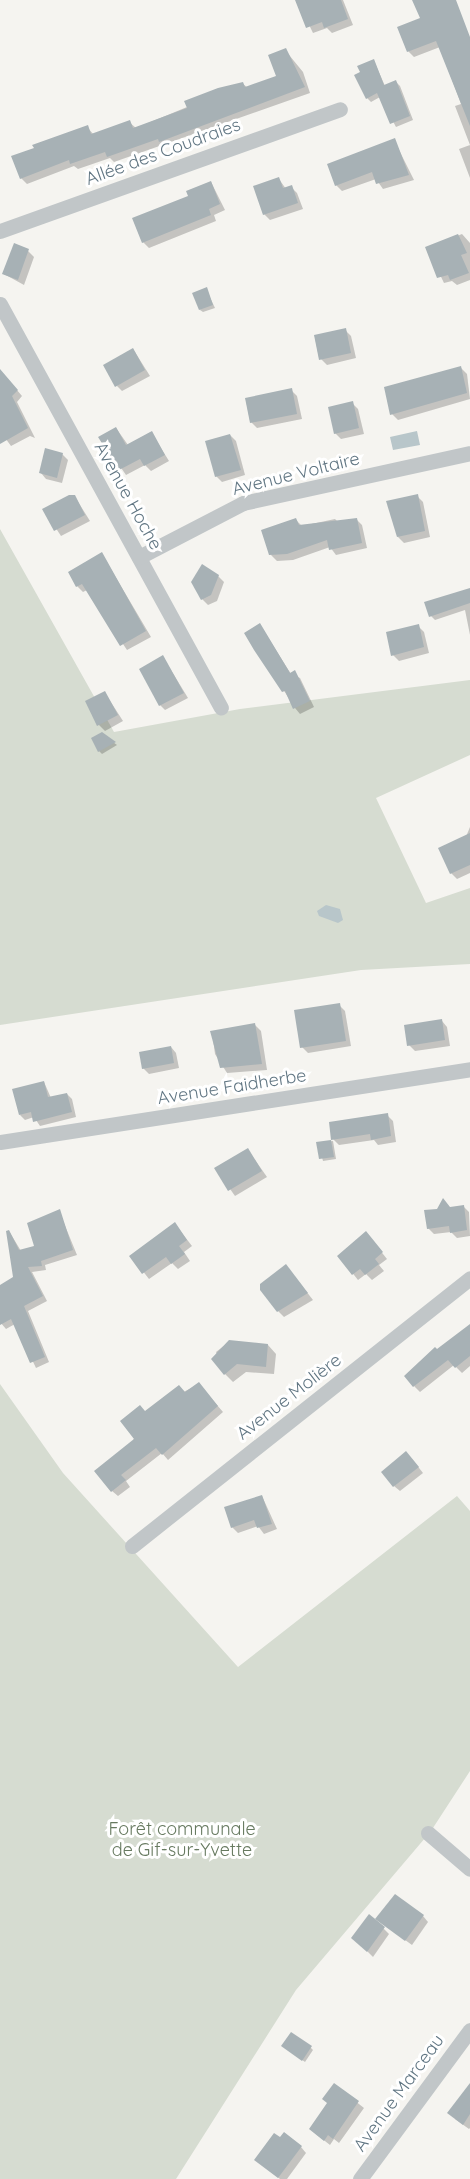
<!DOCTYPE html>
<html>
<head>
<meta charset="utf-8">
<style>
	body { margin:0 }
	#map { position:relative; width:470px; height:2179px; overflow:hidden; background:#f5f4f0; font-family:Quicksand,sans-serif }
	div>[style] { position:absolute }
	.green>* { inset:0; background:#d6dcd1 }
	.water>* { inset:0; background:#b8c6ca }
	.shadow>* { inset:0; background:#0003 }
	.building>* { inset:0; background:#a7b1b5 }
	.minor>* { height:15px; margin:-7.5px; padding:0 7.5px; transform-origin:7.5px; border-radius:7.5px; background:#c1c6c8 }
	span { translate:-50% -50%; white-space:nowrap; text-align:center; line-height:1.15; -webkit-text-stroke:6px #fff; paint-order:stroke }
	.street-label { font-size:18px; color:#617683 }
	.park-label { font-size:18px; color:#677a60 }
</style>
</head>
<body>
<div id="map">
	<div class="green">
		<div style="clip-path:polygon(0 529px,114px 732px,240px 709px,470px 680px,470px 755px,376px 798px,426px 903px,470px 888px,470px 964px,361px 970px,0 1025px)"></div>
		<div style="clip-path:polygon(0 1384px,63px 1473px,238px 1667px,457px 1496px,470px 1511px,470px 1771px,431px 1831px,296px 1990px,176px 2179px,0 2179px)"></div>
	</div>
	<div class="water">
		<div style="clip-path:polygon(417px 431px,420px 445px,393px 450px,390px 437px)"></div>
		<div style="clip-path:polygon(326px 905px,340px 909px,343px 920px,338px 923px,319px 916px,317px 911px)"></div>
	</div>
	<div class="shadow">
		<div style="clip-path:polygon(297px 0,343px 0,353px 25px,332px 33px,327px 28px,313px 33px)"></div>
		<div style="clip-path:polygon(414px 0,453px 0,470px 49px,470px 178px,459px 149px,470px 145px,455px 106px,461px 104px,440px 47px,414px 57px,408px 51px,422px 19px)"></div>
		<div style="clip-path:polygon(285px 50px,303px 72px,310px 93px,114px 162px,110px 158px,78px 169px,74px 166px,27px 184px,21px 178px,87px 127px,94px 135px,129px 122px,136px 128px,243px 84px,248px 88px,278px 76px)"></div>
		<div style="clip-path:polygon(374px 61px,385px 86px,396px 82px,400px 86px,413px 120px,396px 127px,380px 97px,371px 102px,367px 98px)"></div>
		<div style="clip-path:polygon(394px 140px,414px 180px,383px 189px,376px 179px,342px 191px,336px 185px)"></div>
		<div style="clip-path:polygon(279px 179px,286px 189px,291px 187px,297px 193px,303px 209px,270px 220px,264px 214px)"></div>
		<div style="clip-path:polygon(211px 182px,225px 210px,214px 215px,216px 221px,149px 248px,143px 242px,190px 197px)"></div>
		<div style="clip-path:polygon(462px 234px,470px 243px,470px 280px,457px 285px,452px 281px,444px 283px,427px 248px)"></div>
		<div style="clip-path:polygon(28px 251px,34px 257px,24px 285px,4px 274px)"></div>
		<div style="clip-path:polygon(206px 289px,215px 308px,203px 312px,200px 310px)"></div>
		<div style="clip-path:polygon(345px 330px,351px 336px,356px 358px,327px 365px,321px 359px)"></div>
		<div style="clip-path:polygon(133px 349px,150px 376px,122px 391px,117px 386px)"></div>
		<div style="clip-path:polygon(461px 368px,467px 374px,470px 399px,398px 420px,392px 414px)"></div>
		<div style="clip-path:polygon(0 370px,22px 396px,17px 402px,35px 438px,30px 436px,11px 446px,0 431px)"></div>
		<div style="clip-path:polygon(291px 390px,297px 396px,302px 419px,257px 428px,251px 422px)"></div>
		<div style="clip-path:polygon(352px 403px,358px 409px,364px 434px,341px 439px,335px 433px)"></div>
		<div style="clip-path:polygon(116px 428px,128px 445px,151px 432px,169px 461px,151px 471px,145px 465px,126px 475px,100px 437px)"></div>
		<div style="clip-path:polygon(230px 435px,236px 441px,245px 475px,222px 482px,216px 476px)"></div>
		<div style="clip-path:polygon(62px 454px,68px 460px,62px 483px,46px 479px,41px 473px)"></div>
		<div style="clip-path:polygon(417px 496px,423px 502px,430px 537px,404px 543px,398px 537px)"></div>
		<div style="clip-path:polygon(75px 497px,90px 521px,61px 536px,44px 510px)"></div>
		<div style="clip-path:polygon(335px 519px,339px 523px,356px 519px,362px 525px,367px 548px,336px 555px,330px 547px,293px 560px,277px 561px,271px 555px,296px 520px,302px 526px)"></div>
		<div style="clip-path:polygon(102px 554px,151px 637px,127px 650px,87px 590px,83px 592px,77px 586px,70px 572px)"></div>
		<div style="clip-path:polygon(218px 576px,224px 582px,217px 601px,208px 605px,202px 599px)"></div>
		<div style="clip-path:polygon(470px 589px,470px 635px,465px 610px,435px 620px,431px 616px)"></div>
		<div style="clip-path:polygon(260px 625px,291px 674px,300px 678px,314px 707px,300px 714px,295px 708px,247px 633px)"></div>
		<div style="clip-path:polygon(418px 626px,424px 632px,429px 653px,399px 661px,393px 655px)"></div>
		<div style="clip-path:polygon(163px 657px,188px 698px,165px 710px,160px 705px)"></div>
		<div style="clip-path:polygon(105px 693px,123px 721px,105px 731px,99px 725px)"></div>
		<div style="clip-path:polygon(102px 734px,117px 745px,102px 754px,99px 751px)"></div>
		<div style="clip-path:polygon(470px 827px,470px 873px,457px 879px,451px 873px)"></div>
		<div style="clip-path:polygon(339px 1005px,345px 1011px,351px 1046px,308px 1053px,302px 1047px)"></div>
		<div style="clip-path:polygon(442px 1021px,447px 1027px,450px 1046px,415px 1051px,409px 1045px)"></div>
		<div style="clip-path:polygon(255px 1025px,261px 1031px,267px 1070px,227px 1073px,215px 1054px,212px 1032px)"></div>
		<div style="clip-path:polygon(171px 1047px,176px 1053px,179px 1068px,149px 1074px,143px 1068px)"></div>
		<div style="clip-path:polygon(44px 1082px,51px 1098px,67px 1094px,72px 1099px,76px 1117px,40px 1126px,34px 1117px,25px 1120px,20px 1115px)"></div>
		<div style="clip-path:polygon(387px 1115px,393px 1121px,396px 1142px,378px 1145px,374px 1140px,339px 1145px,333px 1139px)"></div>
		<div style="clip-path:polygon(333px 1141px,336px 1159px,323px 1161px,318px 1143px)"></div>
		<div style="clip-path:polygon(248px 1150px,267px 1177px,235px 1196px,216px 1169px)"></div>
		<div style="clip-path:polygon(463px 1206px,469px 1212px,470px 1236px,457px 1238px,451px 1232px,434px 1234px,428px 1228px,450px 1208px)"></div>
		<div style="clip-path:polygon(59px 1211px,77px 1255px,45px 1265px,46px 1270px,32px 1272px,47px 1301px,28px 1311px,49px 1362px,36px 1368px,15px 1324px,6px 1329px,0 1322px,0 1287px,15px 1278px,9px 1231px,21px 1251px,36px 1247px)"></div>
		<div style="clip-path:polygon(175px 1224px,192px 1246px,184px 1252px,190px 1261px,178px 1269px,172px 1263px,149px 1279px,131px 1256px)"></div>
		<div style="clip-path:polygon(371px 1239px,387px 1259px,379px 1265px,384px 1271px,372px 1280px,366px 1274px,358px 1280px,339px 1256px)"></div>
		<div style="clip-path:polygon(291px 1272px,313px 1300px,284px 1317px,278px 1311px)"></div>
		<div style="clip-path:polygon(470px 1326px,470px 1366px,462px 1373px,454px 1365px,420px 1392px,414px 1386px,437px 1351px)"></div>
		<div style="clip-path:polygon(230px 1341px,268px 1345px,276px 1354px,274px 1374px,246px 1372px,233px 1382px,225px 1374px,216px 1352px)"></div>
		<div style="clip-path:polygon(199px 1384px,223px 1412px,168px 1460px,162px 1453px,126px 1481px,130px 1487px,118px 1496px,112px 1491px,145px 1412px)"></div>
		<div style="clip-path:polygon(412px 1459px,423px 1473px,400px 1491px,394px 1486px)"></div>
		<div style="clip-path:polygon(262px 1496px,277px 1529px,264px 1534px,258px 1526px,238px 1533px,232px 1527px)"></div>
		<div style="clip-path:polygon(423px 1916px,428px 1922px,412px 1945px,383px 1924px)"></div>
		<div style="clip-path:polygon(382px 1927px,389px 1934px,373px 1957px,353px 1937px)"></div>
		<div style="clip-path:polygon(286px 2048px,311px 2048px,313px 2050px,305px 2062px)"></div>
		<div style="clip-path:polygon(335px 2085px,364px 2108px,339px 2143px,334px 2139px,330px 2145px,316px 2134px)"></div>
		<div style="clip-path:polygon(470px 2102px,470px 2128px,469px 2129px,455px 2119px)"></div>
		<div style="clip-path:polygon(301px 2147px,306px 2153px,287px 2179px,280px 2179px,262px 2165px)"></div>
	</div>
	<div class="building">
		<div style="clip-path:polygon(295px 0,341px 0,348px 19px,324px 28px,322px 22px,306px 28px)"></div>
		<div style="clip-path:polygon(412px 0,456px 0,470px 37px,470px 126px,436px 41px,407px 52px,397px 27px,420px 18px)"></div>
		<div style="clip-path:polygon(286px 48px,305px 87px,159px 142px,158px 139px,107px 157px,105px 152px,70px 164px,69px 160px,20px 179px,11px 156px,34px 148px,32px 145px,88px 125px,91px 134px,130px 120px,133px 128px,187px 108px,184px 101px,218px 88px,243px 82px,245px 87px,276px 76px,268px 55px)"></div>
		<div style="clip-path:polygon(374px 59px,384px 85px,396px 80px,410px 116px,390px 124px,377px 93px,366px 99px,354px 75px,360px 72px,357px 66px)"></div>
		<div style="clip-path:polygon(395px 138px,409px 175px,376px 184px,372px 172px,335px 186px,327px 164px)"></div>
		<div style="clip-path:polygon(279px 177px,283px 188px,292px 185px,298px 203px,263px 215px,253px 186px)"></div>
		<div style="clip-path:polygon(211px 181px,220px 204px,209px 209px,211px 215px,142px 243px,132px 218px,188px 196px,186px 191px)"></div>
		<div style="clip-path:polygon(458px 234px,467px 253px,461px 255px,469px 273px,450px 280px,448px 275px,437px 278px,425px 247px)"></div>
		<div style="clip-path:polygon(14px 243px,29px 249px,18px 280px,2px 274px)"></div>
		<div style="clip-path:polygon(207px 287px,213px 305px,199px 310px,192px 293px)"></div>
		<div style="clip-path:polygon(346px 328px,351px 353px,319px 360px,314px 335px)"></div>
		<div style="clip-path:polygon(133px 348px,145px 370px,115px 387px,103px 365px)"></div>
		<div style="clip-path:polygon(461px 366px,467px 393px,390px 415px,384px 387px)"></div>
		<div style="clip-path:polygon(0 369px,18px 390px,12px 396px,28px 428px,0 444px)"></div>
		<div style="clip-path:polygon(292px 388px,297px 414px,250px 423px,245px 398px)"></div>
		<div style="clip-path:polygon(353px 401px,359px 428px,334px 434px,328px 407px)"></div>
		<div style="clip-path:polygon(116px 427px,126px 445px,152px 431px,165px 455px,144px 466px,140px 459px,119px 470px,98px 437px)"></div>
		<div style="clip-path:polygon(230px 434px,241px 470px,215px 477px,205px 441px)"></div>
		<div style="clip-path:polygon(45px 448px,63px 453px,57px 478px,39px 473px)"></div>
		<div style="clip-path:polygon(418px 494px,425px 531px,397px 537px,386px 501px)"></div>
		<div style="clip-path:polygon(69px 495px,75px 495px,85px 515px,54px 531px,42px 509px)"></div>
		<div style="clip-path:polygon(296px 518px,299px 525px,357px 518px,362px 543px,329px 550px,327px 540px,287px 554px,269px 555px,261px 530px)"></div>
		<div style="clip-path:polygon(102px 552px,146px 631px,120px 646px,82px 584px,76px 587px,68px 572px)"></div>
		<div style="clip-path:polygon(202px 564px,219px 575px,211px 595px,201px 600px,191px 582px)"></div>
		<div style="clip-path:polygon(470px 588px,470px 603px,429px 617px,424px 602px)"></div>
		<div style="clip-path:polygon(260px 623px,290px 673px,295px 670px,310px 701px,293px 709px,285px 691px,282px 692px,254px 650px,244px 633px)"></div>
		<div style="clip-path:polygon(419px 624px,424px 647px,391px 656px,386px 632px)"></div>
		<div style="clip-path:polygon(163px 655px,184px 693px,159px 706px,139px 669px)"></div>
		<div style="clip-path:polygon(105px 691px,118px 715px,97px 726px,85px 701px)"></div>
		<div style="clip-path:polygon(102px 732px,116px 742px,98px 752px,91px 738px)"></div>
		<div style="clip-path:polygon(470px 833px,470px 865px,450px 874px,438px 848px)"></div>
		<div style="clip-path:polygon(340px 1003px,346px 1041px,300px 1048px,294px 1010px)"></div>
		<div style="clip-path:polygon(442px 1019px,445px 1040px,407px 1046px,404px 1025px)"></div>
		<div style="clip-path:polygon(255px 1023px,262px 1064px,220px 1068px,210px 1031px)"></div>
		<div style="clip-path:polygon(171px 1046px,174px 1063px,142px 1069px,139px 1052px)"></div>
		<div style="clip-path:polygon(44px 1081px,48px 1097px,67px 1093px,72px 1112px,33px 1122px,31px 1112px,19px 1115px,12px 1089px)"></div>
		<div style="clip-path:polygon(388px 1113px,391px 1136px,371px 1140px,370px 1134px,331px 1140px,329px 1122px)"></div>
		<div style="clip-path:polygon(331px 1140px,334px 1157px,319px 1159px,316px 1142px)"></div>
		<div style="clip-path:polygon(248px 1148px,262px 1171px,228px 1191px,214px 1168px)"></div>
		<div style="clip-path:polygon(443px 1198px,450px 1207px,464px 1205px,467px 1230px,450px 1233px,449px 1226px,427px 1229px,424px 1210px,437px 1209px)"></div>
		<div style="clip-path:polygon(60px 1209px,73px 1250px,41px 1261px,42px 1266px,28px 1267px,43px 1296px,24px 1306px,45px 1357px,30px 1363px,11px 1319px,0 1325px,0 1285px,13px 1277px,6px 1231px,9px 1230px,19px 1250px,34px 1246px,27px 1223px)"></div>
		<div style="clip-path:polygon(175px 1222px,187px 1240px,179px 1246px,185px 1254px,171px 1264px,166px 1257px,142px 1274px,129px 1256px)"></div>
		<div style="clip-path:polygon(366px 1231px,383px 1252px,375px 1259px,379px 1264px,365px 1275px,360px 1269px,352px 1275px,337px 1256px)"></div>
		<div style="clip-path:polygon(286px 1264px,308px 1293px,277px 1312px,260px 1290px,260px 1284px)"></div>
		<div style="clip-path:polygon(470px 1324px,470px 1356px,455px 1368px,448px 1360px,413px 1387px,404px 1376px,435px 1347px,437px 1349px)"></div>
		<div style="clip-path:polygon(229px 1340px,268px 1344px,266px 1367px,237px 1364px,224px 1375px,211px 1359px)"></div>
		<div style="clip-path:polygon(199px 1382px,218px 1406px,162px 1455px,156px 1448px,121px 1475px,126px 1480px,111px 1492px,94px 1471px,134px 1439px,120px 1421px,140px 1405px,145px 1411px,179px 1385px,185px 1392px)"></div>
		<div style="clip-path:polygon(406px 1451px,419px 1467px,393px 1487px,381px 1472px)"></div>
		<div style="clip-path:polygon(262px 1495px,272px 1524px,257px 1528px,254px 1520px,231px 1528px,224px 1507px)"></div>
		<div style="clip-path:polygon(395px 1894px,424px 1915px,405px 1941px,375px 1919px)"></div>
		<div style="clip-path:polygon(369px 1914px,385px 1927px,367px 1952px,351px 1938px)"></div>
		<div style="clip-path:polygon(291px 2032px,312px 2046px,302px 2061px,281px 2046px)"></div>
		<div style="clip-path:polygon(334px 2083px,359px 2101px,333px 2139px,328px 2135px,324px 2141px,309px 2129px,327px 2103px,322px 2099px)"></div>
		<div style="clip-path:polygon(470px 2083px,470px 2114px,463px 2125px,447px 2113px)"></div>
		<div style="clip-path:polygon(284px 2132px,302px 2146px,278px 2178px,254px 2160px,274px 2133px,280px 2137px)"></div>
	</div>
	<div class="minor">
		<div style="left:0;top:231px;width:361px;rotate:-19.7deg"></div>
		<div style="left:0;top:304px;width:460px;rotate:61.3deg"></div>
		<div style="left:139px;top:557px;width:117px;rotate:-27.4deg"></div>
		<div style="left:243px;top:503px;width:232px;rotate:-12.4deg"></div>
		<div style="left:0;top:1142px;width:476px;rotate:-8.8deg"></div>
		<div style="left:132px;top:1546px;width:431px;rotate:-38.4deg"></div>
		<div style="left:428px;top:1833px;width:55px;rotate:40.6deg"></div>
		<div style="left:360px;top:2179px;width:185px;rotate:-53.6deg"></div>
	</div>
	<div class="street-label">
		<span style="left:163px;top:152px;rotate:-20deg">Allée des Coudraies</span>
		<span style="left:296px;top:474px;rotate:-14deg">Avenue Voltaire</span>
		<span style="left:128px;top:496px;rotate:61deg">Avenue Hoche</span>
		<span style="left:232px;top:1087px;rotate:-9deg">Avenue Faidherbe</span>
		<span style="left:289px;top:1397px;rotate:-38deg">Avenue Molière</span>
		<span style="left:399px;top:2093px;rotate:-54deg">Avenue Marceau</span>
	</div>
	<div class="park-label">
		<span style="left:182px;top:1840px">Forêt communale<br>de Gif-sur-Yvette</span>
	</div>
</div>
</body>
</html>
